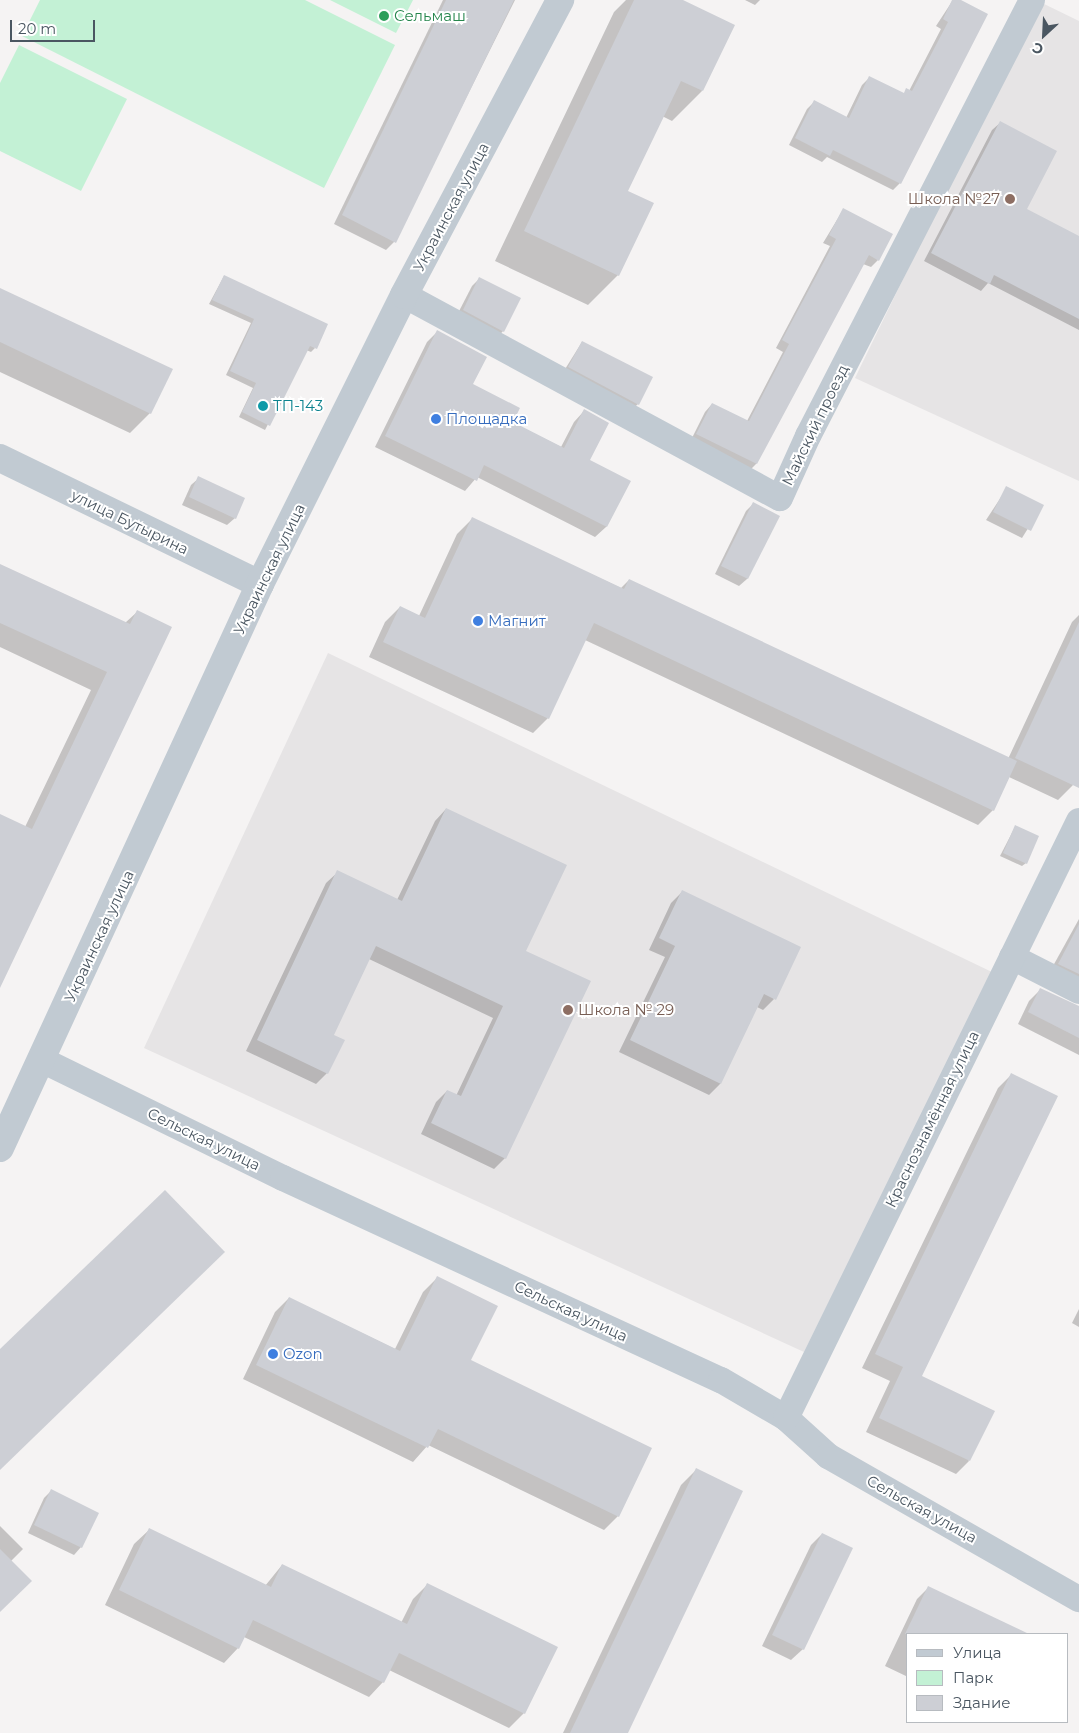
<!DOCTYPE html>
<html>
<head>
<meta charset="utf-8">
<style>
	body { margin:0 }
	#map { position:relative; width:1079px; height:1733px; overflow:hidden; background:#f5f3f3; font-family:Montserrat,sans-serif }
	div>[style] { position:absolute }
	.education>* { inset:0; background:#e6e4e5 }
	.green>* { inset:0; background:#c3f1d5 }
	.shadow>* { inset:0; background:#0003 }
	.building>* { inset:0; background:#cdcfd5 }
	.minor>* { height:26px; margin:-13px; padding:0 13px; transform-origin:13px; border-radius:13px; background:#c1cad2 }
	.tertiary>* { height:28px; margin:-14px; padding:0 14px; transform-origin:14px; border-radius:14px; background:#c1cad2 }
	.dots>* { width:14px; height:14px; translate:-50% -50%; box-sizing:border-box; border:2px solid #fff; border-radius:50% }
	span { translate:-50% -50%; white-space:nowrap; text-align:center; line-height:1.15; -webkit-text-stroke:4px #fff; paint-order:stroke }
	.leisure-label { font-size:15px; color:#27864d }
	.left { translate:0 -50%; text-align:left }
	.education-label { font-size:15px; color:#785e54 }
	.right { translate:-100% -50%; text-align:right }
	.street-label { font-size:15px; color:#4a5661 }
	.culture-label { font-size:15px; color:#0d838f }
	.shop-label { font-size:15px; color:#366cbe }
	.legend { position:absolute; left:906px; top:1633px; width:162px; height:90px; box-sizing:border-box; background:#fff; border:1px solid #b7bbc0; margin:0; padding:6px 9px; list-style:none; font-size:15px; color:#4a5661 }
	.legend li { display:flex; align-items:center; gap:10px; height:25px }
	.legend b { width:25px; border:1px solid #b7bbc0 }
	.north { position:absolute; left:1019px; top:10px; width:50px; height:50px; -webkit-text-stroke:4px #fff; paint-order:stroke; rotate:205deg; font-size:14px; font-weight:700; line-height:20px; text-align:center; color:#4a5661 }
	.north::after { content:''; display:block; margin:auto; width:18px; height:22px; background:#4a5661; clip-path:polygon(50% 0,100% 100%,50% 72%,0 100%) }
	.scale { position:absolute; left:10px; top:20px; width:85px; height:22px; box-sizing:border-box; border:2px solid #4a5661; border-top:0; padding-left:6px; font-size:15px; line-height:18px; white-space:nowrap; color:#4a5661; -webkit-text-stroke:4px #fff; paint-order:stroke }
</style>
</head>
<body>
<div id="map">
	<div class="education">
		<div style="clip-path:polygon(1038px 1px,1079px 21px,1079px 481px,855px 378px)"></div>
		<div style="clip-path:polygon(328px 653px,994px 973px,804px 1352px,144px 1048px)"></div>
	</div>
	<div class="green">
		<div style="clip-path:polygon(40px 0,305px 0,395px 45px,324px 188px,22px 36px)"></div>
		<div style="clip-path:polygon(330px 0,413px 0,396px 33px)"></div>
		<div style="clip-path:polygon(19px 45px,127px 99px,81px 191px,0 151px,0 83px)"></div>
	</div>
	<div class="shadow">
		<div style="clip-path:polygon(443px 0,515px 0,394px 242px,386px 250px,334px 224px)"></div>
		<div style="clip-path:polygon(626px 0,681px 0,702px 91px,672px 121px,662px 116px,626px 192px,618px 275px,588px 305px,495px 261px,614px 12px)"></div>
		<div style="clip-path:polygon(745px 0,760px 0,755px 5px)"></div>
		<div style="clip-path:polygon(953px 0,959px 0,900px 183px,893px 190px,827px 157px,822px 162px,789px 145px,807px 109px,814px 102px,846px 118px,862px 85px,869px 78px,902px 94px,909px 91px,941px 29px,936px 26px)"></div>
		<div style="clip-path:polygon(1000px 123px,1026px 210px,1079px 238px,1079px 330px,988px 283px,981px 291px,924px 261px,992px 130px)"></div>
		<div style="clip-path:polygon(843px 210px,878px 260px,871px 267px,863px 264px,756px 464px,749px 471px,690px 442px,705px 412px,712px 404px,747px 421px,783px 352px,776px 348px,830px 246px,823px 243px)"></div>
		<div style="clip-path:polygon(224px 276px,315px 348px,311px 352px,306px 350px,265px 430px,239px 417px,253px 388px,226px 375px,251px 323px,209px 304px)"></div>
		<div style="clip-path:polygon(479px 279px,503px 331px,496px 339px,456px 317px,472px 286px)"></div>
		<div style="clip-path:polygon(0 289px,150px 413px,130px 433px,0 372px)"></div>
		<div style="clip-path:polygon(437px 332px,472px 385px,511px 422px,561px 447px,574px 422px,584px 411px,588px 461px,629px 481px,606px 527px,595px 537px,477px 477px,465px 491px,375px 447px,427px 342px)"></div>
		<div style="clip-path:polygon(582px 342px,638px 404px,630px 411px,562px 374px)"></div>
		<div style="clip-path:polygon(199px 478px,235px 518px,227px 525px,182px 505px,191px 485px)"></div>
		<div style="clip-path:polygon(1007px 488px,1042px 506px,1022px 538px,986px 520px)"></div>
		<div style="clip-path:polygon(753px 504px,778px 516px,747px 579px,739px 586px,715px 574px,746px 511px)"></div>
		<div style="clip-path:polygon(472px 519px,621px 588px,629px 580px,1008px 759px,1072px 622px,1079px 615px,1079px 771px,1073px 785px,1058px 800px,1009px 777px,993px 810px,978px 825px,585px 640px,548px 718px,533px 733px,369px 657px,385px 622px,400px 607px,419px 616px,457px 534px)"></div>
		<div style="clip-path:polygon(0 565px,125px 623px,137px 612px,0 985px,0 816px,25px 827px,91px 690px,0 647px)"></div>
		<div style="clip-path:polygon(446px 809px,525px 951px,505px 1158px,494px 1169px,421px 1134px,436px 1102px,447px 1091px,456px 1096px,493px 1018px,369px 959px,333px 1035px,327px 1073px,316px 1084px,246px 1051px,326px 883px,338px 872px,397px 900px,435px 821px)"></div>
		<div style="clip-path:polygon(1015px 827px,1026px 863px,1022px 866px,1000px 856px)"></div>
		<div style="clip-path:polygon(682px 892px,774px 999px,763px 1010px,757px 1007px,720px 1084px,709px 1095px,619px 1052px,665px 957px,649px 950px,671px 903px)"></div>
		<div style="clip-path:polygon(1079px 919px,1079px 993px,1048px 975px)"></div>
		<div style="clip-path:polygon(1040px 990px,1079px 1007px,1079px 1055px,1018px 1024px,1029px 1001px)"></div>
		<div style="clip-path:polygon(1011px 1075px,920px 1377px,969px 1461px,956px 1474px,866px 1432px,890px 1381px,862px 1368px,998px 1088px)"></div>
		<div style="clip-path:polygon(437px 1278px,470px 1361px,618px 1516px,604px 1530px,428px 1445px,413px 1462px,243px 1379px,275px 1312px,289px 1298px,395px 1349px,423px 1292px)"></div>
		<div style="clip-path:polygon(1079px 1309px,1079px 1327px,1072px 1323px)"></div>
		<div style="clip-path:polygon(696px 1470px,626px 1733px,563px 1733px,681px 1485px)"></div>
		<div style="clip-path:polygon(51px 1491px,81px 1547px,74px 1555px,28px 1533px,44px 1498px)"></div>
		<div style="clip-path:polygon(0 1526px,23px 1549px,11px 1561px,0 1611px)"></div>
		<div style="clip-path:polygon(149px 1530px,265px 1586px,282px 1565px,401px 1623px,413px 1599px,427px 1585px,524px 1713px,509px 1728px,389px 1670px,383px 1682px,369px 1697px,244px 1637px,238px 1648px,224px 1663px,105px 1605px,134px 1544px)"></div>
		<div style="clip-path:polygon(822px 1534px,803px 1649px,791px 1660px,762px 1646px,811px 1545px)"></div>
		<div style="clip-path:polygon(928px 1588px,1026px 1634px,908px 1634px,908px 1677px,885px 1666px,917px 1599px)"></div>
	</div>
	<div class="building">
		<div style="clip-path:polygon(446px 0,514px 0,396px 243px,342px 215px)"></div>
		<div style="clip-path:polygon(634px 0,683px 0,735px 25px,703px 91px,681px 81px,628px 191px,654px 203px,619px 276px,524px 231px)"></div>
		<div style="clip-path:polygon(952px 0,961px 0,988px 14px,901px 184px,833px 150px,830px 156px,795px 138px,814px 100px,849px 118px,869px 76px,904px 93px,906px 88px,912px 91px,948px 22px,943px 19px)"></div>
		<div style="clip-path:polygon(1000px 121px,1057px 151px,1027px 209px,1079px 236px,1079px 319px,994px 275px,990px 284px,931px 253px)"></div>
		<div style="clip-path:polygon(843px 208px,893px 234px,879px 261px,869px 255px,757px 464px,696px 434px,712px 403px,749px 421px,789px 344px,782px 340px,836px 239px,829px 235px)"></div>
		<div style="clip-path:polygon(224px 275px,328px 324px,317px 349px,310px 346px,270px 426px,242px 412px,256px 383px,230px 371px,254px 319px,212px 300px)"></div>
		<div style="clip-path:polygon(479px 277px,521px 298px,504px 332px,463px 310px)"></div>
		<div style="clip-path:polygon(0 288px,173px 369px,151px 414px,0 342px)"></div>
		<div style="clip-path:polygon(437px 330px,487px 357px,473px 384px,520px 408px,513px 422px,564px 448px,584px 409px,609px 423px,590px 460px,631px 481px,607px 527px,484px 465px,477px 481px,385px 436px)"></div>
		<div style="clip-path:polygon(582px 341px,653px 377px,639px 405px,568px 367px)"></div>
		<div style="clip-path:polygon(198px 476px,245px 498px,236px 519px,189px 497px)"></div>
		<div style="clip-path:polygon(1006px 486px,1044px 505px,1031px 531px,993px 512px)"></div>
		<div style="clip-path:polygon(753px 502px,780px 516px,748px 579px,721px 566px)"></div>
		<div style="clip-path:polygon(472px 517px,624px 589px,629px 579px,1017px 761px,994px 811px,594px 623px,549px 719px,383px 642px,400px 606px,425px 618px)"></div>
		<div style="clip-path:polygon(0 564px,130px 624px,137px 610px,172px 627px,0 988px,0 814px,32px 829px,107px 672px,0 623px)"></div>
		<div style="clip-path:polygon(1079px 622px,1079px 788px,1015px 758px)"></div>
		<div style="clip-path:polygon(446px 808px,567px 865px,526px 951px,591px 981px,506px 1159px,431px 1123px,447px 1090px,461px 1096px,503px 1006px,376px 946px,334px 1035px,345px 1040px,328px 1074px,257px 1040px,337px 870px,402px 901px)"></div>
		<div style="clip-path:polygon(1015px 825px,1039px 836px,1027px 864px,1003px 853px)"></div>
		<div style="clip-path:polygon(682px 890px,801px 947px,776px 1000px,764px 994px,721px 1084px,630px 1040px,675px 946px,659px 938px)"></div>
		<div style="clip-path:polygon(1079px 924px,1079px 974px,1058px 964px)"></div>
		<div style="clip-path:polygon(1040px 988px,1079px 1006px,1079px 1038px,1028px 1012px)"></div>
		<div style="clip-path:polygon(1011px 1073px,1058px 1096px,922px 1376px,995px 1411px,970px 1461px,879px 1418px,903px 1367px,875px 1354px)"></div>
		<div style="clip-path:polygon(165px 1190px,225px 1252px,0 1470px,0 1349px)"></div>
		<div style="clip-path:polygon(437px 1276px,498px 1306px,471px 1360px,652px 1448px,619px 1517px,438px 1429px,428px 1448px,256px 1365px,289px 1297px,400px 1351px)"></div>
		<div style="clip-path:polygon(696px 1468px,743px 1491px,628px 1733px,570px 1733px)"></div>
		<div style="clip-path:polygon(51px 1489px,99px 1513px,82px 1548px,34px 1525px)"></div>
		<div style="clip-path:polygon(149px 1528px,271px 1587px,282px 1564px,407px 1624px,427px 1583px,558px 1647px,525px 1714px,399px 1653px,384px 1683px,253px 1620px,239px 1649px,119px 1590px)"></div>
		<div style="clip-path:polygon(822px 1533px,853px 1548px,804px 1650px,772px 1635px)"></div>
		<div style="clip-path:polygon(0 1549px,32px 1581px,0 1612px)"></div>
		<div style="clip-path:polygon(928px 1586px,1029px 1634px,905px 1634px)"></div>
	</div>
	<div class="minor">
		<div style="left:404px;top:295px;width:427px;rotate:28.4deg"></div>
		<div style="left:780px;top:498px;width:68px;rotate:-65.7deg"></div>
		<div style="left:808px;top:436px;width:490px;rotate:-62.8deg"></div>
		<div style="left:1012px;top:957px;width:75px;rotate:26.9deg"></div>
		<div style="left:42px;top:1060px;width:268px;rotate:26.1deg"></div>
		<div style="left:283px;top:1178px;width:482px;rotate:24.8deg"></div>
		<div style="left:721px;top:1380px;width:75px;rotate:30.3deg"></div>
		<div style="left:786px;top:1418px;width:57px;rotate:42.1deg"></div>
		<div style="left:828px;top:1456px;width:289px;rotate:29.7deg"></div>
		<div style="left:786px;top:1418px;width:665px;rotate:-63.86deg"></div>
	</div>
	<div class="tertiary">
		<div style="left:0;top:458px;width:289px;rotate:25.9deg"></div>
		<div style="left:0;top:1148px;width:621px;rotate:-65.25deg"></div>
		<div style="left:260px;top:584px;width:323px;rotate:-63.5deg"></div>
		<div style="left:404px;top:295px;width:334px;rotate:-62.1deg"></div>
	</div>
	<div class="dots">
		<div style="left:384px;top:16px;background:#2e9e5b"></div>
		<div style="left:1010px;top:199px;background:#8d6e63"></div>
		<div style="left:263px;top:406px;background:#0f9aa8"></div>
		<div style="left:436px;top:419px;background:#3f7fe0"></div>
		<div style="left:478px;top:621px;background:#3f7fe0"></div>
		<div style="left:568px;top:1010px;background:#8d6e63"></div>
		<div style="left:273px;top:1354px;background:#3f7fe0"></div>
	</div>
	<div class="leisure-label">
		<span class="left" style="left:394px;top:16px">Сельмаш</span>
	</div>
	<div class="education-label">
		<span class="right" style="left:1000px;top:199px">Школа №27</span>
		<span class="left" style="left:578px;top:1010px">Школа № 29</span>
	</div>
	<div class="street-label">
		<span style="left:451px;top:207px;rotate:-62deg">Украинская улица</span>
		<span style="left:815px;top:425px;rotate:-64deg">Майский проезд</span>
		<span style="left:130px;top:522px;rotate:26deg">улица Бутырина</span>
		<span style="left:269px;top:569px;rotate:-64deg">Украинская улица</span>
		<span style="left:99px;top:936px;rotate:-65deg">Украинская улица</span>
		<span style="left:932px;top:1119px;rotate:-64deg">Краснознамённая улица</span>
		<span style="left:204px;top:1139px;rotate:26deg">Сельская улица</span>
		<span style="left:571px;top:1311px;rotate:25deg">Сельская улица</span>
		<span style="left:922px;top:1509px;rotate:29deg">Сельская улица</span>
	</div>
	<div class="culture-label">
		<span class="left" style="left:273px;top:406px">ТП-143</span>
	</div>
	<div class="shop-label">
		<span class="left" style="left:446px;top:419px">Площадка</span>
		<span class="left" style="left:488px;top:621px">Магнит</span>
		<span class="left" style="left:283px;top:1354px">Ozon</span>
	</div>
	<ul class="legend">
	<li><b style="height:6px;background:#c1cad2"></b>Улица</li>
	<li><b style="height:14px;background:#c3f1d5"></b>Парк</li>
	<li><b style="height:14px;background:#cdcfd5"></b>Здание</li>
	</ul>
	<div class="north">С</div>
	<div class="scale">20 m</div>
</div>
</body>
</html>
